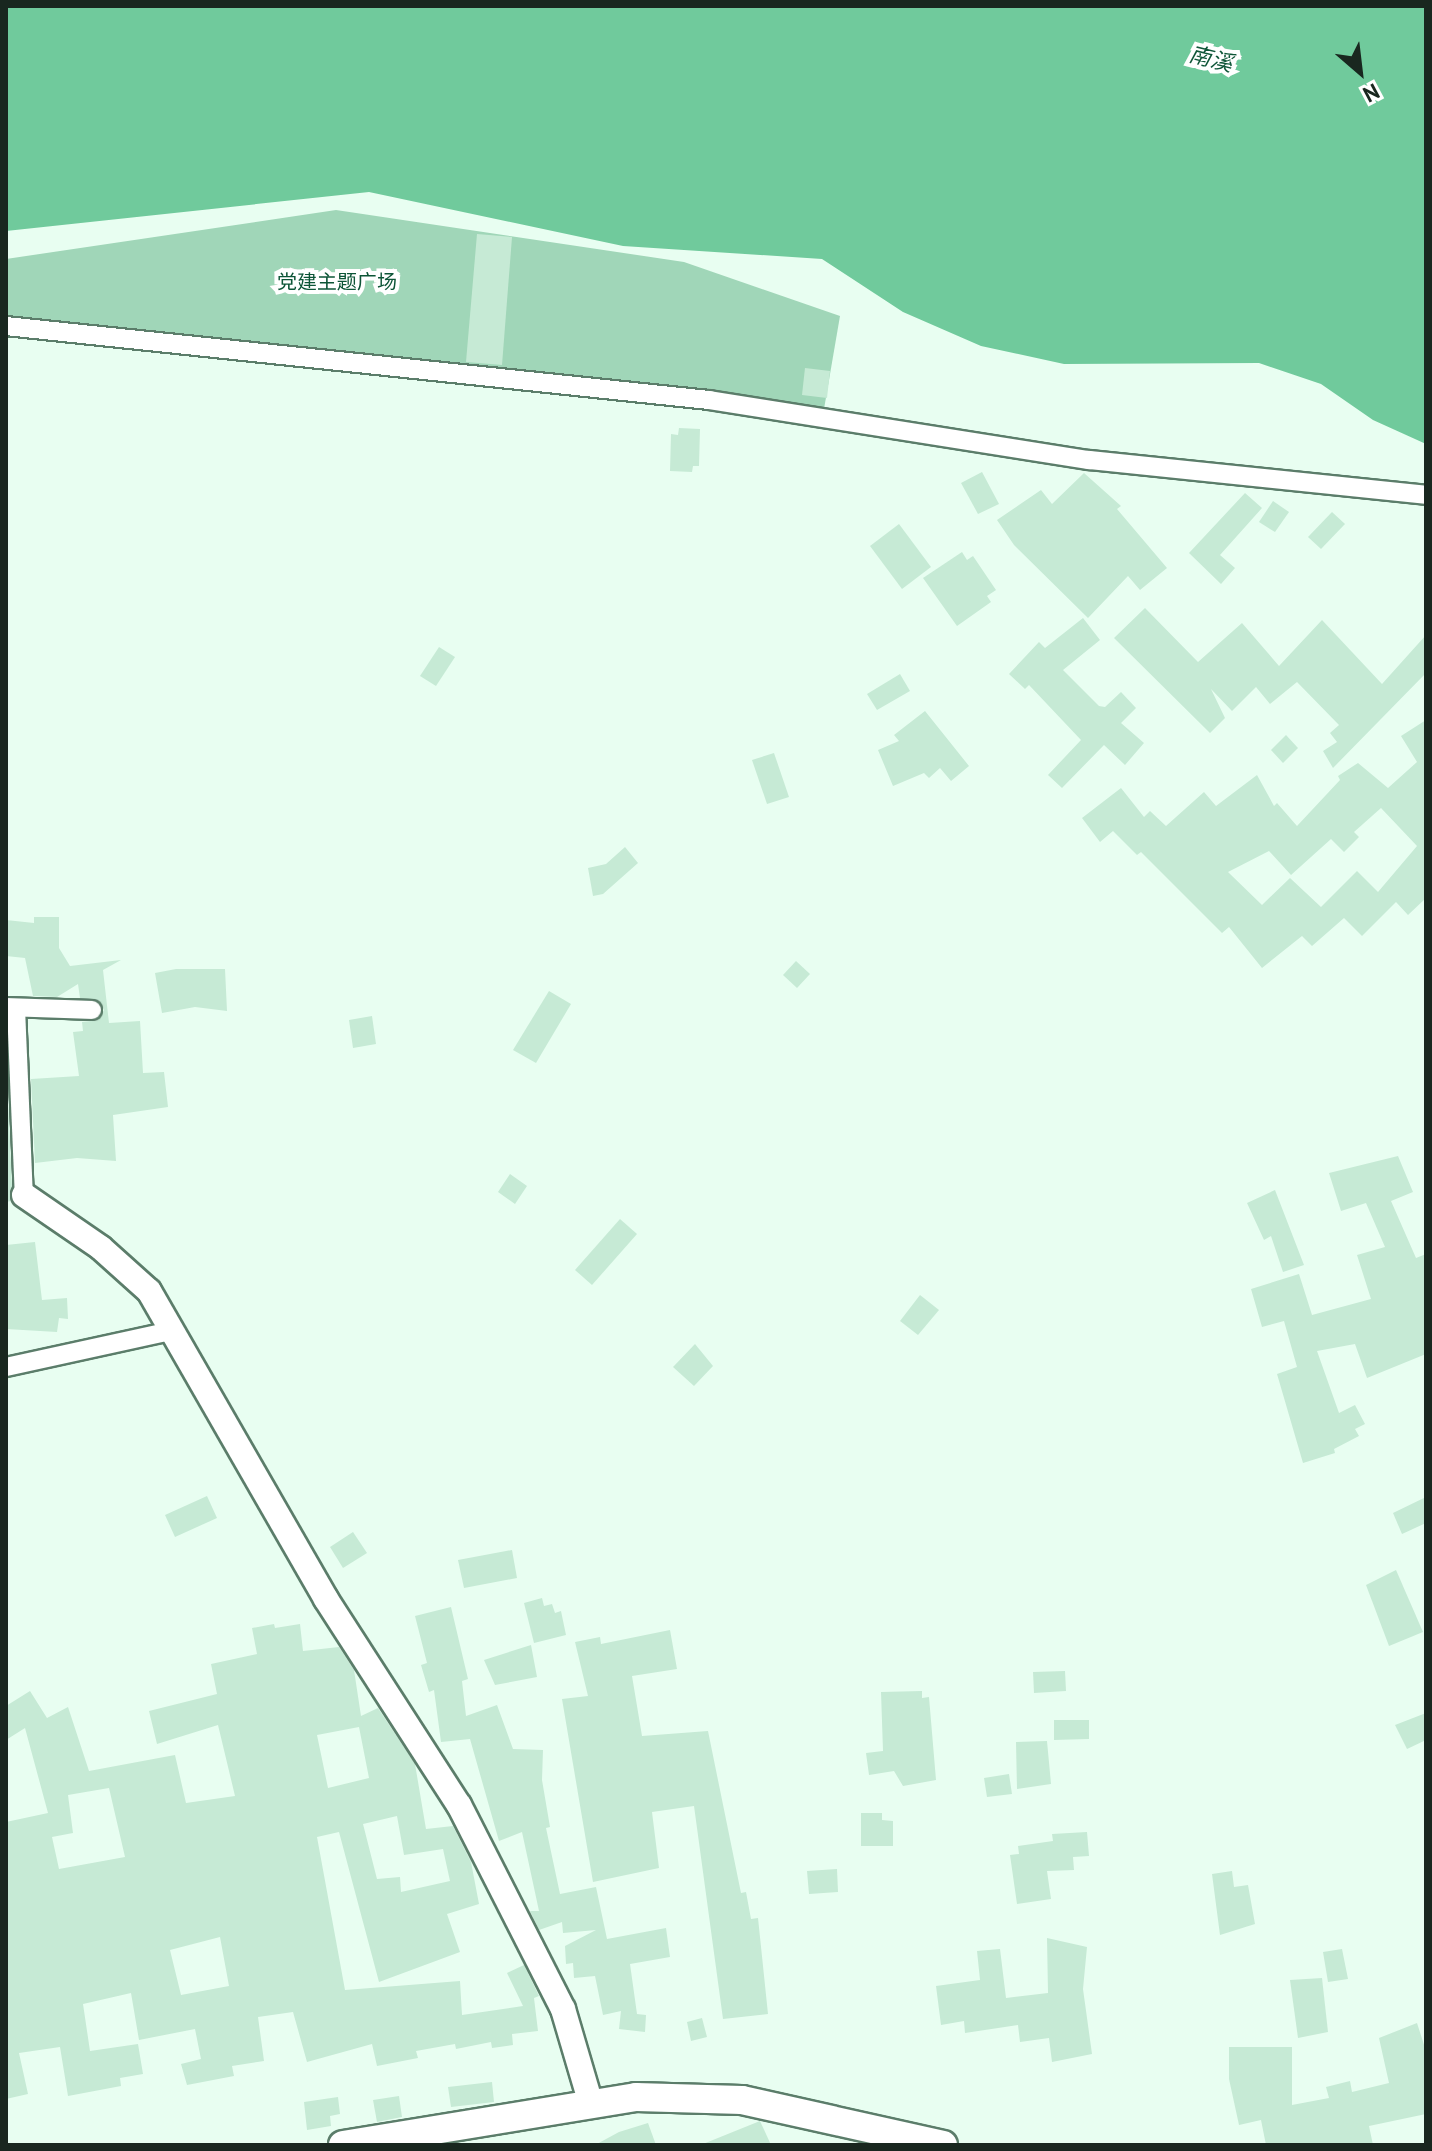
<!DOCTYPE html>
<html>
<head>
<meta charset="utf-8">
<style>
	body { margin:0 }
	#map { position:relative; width:1432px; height:2151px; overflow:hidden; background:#e8fef1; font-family:"PT Sans","Noto Sans SC",sans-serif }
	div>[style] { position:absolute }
	.green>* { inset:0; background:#a0d6b8 }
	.water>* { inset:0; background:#70ca9c }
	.building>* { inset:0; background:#c6ead5 }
	.roads { filter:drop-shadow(2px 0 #5b7d6a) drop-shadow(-2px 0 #5b7d6a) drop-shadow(0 2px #5b7d6a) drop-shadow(0 -2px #5b7d6a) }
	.street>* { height:18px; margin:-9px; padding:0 9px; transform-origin:9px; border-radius:9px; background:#fff }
	.secondary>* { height:24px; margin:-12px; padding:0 12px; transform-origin:12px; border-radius:12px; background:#fff }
	.primary>* { height:28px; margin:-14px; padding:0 14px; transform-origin:14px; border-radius:14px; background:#fff }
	span { translate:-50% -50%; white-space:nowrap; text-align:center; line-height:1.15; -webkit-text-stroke:8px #fff; paint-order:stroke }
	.park-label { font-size:20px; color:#0d5537 }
	.water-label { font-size:22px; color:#0f5638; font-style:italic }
	.frame { position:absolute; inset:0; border:8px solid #19271f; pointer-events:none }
	.north { position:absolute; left:1320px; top:32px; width:80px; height:80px; -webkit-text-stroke:6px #fff; paint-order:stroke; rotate:152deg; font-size:22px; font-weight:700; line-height:32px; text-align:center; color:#19271f }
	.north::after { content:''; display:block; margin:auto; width:28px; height:36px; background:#19271f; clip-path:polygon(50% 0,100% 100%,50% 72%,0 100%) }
</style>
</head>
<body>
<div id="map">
	<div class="green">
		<div style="clip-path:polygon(336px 210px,684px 262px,840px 316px,824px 409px,6px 316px,6px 259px)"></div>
	</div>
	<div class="water">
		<div style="clip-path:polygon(6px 6px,1426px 6px,1426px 444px,1373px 420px,1321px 384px,1259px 363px,1064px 364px,981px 346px,903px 312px,822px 259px,623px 246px,369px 192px,6px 231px)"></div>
	</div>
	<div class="building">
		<div style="clip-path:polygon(477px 234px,512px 237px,502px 365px,466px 362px)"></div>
		<div style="clip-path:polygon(805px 368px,830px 371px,827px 398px,802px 395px)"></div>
		<div style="clip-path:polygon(679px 428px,700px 429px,699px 466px,693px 466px,692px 472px,670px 471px,671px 434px,678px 435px)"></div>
		<div style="clip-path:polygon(982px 472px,999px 504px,978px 514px,961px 483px)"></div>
		<div style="clip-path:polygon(1084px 473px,1121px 506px,1117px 509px,1167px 568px,1140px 590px,1128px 576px,1088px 618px,1014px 545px,997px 520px,1041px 490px,1052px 504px)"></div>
		<div style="clip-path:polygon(1245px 493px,1262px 508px,1220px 555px,1235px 568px,1221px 584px,1189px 553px)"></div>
		<div style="clip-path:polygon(1273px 501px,1289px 512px,1275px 532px,1259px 522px)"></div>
		<div style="clip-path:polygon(1332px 512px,1345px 524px,1321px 549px,1308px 537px)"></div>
		<div style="clip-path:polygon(899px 524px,931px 567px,902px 589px,870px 546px)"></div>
		<div style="clip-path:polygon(962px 552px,967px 560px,973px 556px,996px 590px,987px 596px,991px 602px,957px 626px,923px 578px)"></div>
		<div style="clip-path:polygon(1145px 608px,1198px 662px,1242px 623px,1279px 666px,1322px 620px,1382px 684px,1426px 635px,1426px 673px,1333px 768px,1323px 751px,1337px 742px,1330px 733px,1339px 725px,1297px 682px,1270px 704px,1256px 687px,1232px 711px,1211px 689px,1225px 718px,1210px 733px,1114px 638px)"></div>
		<div style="clip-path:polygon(1083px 618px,1100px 640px,1063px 670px,1099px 706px,1105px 707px,1121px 692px,1136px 708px,1121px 723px,1144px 743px,1125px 765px,1104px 745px,1062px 788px,1048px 775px,1081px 740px,1029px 685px,1025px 689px,1009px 674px,1039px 642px,1045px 648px)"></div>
		<div style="clip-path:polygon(439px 647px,455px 657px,436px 686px,420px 676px)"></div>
		<div style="clip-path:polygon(900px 674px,910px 691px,877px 710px,867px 694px)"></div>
		<div style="clip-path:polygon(925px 711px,969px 766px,951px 781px,940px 768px,929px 778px,924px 773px,893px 786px,878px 750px,899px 741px,894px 735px)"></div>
		<div style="clip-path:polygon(evenodd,1426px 720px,1426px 898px,1408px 915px,1396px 902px,1362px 936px,1344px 918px,1312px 946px,1302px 936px,1262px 968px,1229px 927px,1222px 933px,1141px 852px,1137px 855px,1113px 831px,1100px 842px,1082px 818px,1121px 788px,1144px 817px,1150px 811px,1166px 826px,1204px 792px,1216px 806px,1257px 775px,1274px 806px,1277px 803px,1297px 826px,1340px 780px,1338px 776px,1358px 763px,1388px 788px,1417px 762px,1401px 736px,1426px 720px,1381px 808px,1417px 846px,1378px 892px,1357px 871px,1321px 907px,1290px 878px,1262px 905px,1228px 872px,1269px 851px,1291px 875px,1331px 839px,1344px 852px,1359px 837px,1354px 832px,1381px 808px)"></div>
		<div style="clip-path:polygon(1286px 735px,1298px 748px,1283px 763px,1271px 750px)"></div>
		<div style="clip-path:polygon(774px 753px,789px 797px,767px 804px,752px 760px)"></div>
		<div style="clip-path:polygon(625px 847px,638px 863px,603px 894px,593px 896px,588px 868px,606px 864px)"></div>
		<div style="clip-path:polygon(34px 917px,59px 917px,59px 948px,70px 966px,121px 960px,103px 970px,109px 1023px,140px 1021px,143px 1073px,164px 1072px,168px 1107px,113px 1115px,116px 1161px,77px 1158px,35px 1163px,31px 1079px,79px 1076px,73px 1032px,83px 1031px,82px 1022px,98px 1020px,104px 1010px,98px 1000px,80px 998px,78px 984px,57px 997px,33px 996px,25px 958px,6px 956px,6px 920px,34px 923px)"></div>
		<div style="clip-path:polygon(796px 961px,810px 974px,797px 988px,783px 975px)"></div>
		<div style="clip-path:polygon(176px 969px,225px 969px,227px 1011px,195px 1007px,162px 1013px,155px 973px)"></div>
		<div style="clip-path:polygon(549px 991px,571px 1004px,536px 1063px,513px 1050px)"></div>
		<div style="clip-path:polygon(372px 1016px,376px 1044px,353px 1048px,349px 1020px)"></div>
		<div style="clip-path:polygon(6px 1055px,12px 1187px,11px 1201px,6px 1202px)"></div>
		<div style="clip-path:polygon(1398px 1156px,1413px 1192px,1391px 1201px,1416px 1258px,1426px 1254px,1426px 1354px,1367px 1378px,1355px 1344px,1317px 1351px,1339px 1413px,1355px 1405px,1365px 1424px,1355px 1429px,1359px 1436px,1334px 1449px,1335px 1453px,1303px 1463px,1277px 1374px,1297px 1367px,1284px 1321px,1262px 1327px,1251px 1289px,1299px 1274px,1312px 1315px,1371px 1299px,1357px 1255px,1385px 1247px,1366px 1203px,1341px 1211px,1329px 1173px)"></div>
		<div style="clip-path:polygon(510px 1174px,527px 1186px,515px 1204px,498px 1192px)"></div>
		<div style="clip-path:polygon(1275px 1190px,1304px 1265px,1283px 1272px,1271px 1236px,1264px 1240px,1247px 1203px)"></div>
		<div style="clip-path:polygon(620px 1219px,637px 1234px,592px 1285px,575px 1270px)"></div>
		<div style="clip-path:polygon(35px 1242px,42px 1300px,67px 1298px,68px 1319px,59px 1318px,57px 1332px,6px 1329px,6px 1245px)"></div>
		<div style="clip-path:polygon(920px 1295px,939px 1310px,918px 1335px,900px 1321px)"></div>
		<div style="clip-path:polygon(695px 1344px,713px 1366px,694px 1386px,673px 1367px)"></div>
		<div style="clip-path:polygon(207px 1496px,217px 1518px,175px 1537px,165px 1515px)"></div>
		<div style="clip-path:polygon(1426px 1497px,1426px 1523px,1402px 1534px,1393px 1513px)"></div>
		<div style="clip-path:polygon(353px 1532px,367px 1553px,343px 1568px,330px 1547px)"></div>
		<div style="clip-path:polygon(512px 1550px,517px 1578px,464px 1588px,458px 1560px)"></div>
		<div style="clip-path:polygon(1396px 1570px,1423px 1632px,1389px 1646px,1366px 1585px)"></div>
		<div style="clip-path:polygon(542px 1598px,544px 1606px,552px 1604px,555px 1613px,561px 1611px,566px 1635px,534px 1643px,524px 1603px)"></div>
		<div style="clip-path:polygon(451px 1607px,468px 1679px,462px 1681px,466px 1716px,497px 1705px,513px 1749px,543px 1750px,542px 1780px,550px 1827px,546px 1828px,560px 1894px,596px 1887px,607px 1939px,666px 1928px,670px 1957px,630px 1964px,637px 2014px,646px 2015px,645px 2032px,619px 2029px,621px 2011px,603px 2015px,595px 1976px,574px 1978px,573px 1963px,566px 1964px,565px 1946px,596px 1930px,563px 1933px,562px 1922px,539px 1930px,530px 1911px,539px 1911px,522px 1832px,499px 1841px,470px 1739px,441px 1742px,434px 1690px,429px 1692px,421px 1665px,427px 1663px,415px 1616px)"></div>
		<div style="clip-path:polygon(evenodd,274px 1624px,275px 1628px,300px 1624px,303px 1651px,339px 1647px,354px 1670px,361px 1716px,378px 1708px,415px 1764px,426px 1829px,453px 1826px,471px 1862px,479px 1904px,447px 1914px,460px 1952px,379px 1982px,339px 1832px,317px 1837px,345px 1990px,460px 1981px,462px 2015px,523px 2006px,507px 1973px,524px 1965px,539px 1996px,534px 1998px,538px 2031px,512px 2034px,513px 2045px,492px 2048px,491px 2042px,456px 2049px,455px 2044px,416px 2051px,418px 2058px,377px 2066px,372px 2044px,307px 2062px,293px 2012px,258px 2017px,264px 2061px,232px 2066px,234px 2076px,187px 2085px,181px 2064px,201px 2059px,195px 2029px,139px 2040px,131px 1993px,83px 2004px,90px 2051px,138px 2044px,143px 2074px,120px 2078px,121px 2086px,68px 2096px,60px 2047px,19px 2053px,28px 2094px,6px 2099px,6px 1822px,48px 1813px,25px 1728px,6px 1740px,6px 1706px,30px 1691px,47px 1718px,68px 1707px,89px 1771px,175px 1755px,186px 1803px,235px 1796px,218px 1725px,157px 1744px,149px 1711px,217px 1694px,211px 1664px,257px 1654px,252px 1628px,274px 1624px,359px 1727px,369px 1778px,328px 1788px,317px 1735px,359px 1727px,274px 1624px,109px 1788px,125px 1857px,59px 1869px,52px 1837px,73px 1833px,68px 1795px,109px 1788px,274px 1624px,397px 1816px,404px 1855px,443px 1849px,450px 1881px,401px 1892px,400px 1877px,377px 1879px,363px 1824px,397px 1816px,274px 1624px,220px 1937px,229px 1986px,181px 1995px,170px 1950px,220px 1937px)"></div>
		<div style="clip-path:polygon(670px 1630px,677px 1669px,632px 1676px,642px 1736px,708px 1731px,741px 1893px,746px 1892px,751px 1919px,758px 1918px,768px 2014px,723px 2019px,694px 1806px,652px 1812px,659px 1868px,593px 1882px,562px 1699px,588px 1696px,575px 1642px,600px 1637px,601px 1644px)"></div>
		<div style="clip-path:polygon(531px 1645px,537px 1677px,495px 1685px,484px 1660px)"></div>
		<div style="clip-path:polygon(1065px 1671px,1066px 1691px,1034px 1693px,1033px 1672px)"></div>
		<div style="clip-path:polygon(922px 1691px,922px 1698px,929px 1697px,936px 1780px,903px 1786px,894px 1771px,869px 1775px,866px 1753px,883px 1751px,881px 1692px)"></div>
		<div style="clip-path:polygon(1426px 1713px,1426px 1740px,1407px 1749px,1395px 1725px)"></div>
		<div style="clip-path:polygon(1054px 1720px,1089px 1720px,1089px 1739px,1054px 1740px)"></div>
		<div style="clip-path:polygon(1047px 1741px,1051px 1784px,1017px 1789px,1016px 1742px)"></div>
		<div style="clip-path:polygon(1009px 1774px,1012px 1794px,987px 1797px,984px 1778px)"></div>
		<div style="clip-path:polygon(861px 1813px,882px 1813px,882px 1820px,893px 1821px,893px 1846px,861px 1846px)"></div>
		<div style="clip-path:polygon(1087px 1832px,1089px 1856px,1073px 1857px,1074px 1870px,1047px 1871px,1051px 1899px,1017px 1904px,1010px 1855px,1019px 1854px,1018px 1846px,1053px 1841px,1052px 1834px)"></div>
		<div style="clip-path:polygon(837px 1869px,838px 1892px,809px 1894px,807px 1871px)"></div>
		<div style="clip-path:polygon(1232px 1871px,1234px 1887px,1248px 1885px,1255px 1924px,1220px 1935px,1212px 1874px)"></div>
		<div style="clip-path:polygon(1047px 1938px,1087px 1947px,1083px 1989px,1092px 2054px,1052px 2062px,1049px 2038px,1020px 2042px,1018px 2025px,965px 2033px,964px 2021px,941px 2025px,936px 1986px,980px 1980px,977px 1951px,1000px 1949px,1006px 1998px,1048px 1993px)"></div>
		<div style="clip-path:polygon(1342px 1949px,1348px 1979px,1328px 1982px,1323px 1952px)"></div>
		<div style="clip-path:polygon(1322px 1978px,1328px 2032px,1298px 2038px,1290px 1980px)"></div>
		<div style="clip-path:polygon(702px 2018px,707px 2037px,691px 2041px,687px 2022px)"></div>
		<div style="clip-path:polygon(1417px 2023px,1426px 2051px,1426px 2114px,1369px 2126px,1373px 2145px,1266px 2145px,1261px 2120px,1239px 2125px,1229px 2079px,1229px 2047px,1292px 2047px,1292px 2105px,1329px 2098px,1326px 2087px,1350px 2081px,1352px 2092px,1389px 2083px,1379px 2038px)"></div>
		<div style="clip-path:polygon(492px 2082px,494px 2102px,451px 2107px,448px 2087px)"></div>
		<div style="clip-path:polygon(399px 2096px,402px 2117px,377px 2122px,373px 2100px)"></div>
		<div style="clip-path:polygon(338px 2097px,340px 2114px,330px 2116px,331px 2126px,307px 2130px,304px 2102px)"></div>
		<div style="clip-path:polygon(760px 2121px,771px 2145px,703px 2145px,703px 2144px)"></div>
		<div style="clip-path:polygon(648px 2123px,656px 2145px,595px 2145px,619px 2132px)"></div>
	</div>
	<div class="roads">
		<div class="street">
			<div style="left:6px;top:326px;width:707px;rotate:6.01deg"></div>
			<div style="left:709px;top:400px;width:385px;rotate:9deg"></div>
			<div style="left:1089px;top:460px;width:339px;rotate:5.9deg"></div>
			<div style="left:7px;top:1007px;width:85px;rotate:2deg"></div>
			<div style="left:16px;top:1008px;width:187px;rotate:87.6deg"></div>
			<div style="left:6px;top:1367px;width:169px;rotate:-12.3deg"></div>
		</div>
		<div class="secondary">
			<div style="left:24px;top:1195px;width:93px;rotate:34.5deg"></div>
			<div style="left:101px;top:1248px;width:64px;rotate:41.9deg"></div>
			<div style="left:149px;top:1291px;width:355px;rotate:60.1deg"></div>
			<div style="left:326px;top:1599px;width:245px;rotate:57.2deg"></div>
			<div style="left:459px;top:1805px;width:229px;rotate:63deg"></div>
			<div style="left:563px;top:2009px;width:99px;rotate:73.6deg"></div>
		</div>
		<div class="primary">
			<div style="left:343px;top:2145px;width:297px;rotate:-9.3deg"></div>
			<div style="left:636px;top:2097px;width:106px;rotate:1.6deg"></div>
			<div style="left:742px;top:2100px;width:206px;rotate:12.6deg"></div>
		</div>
	</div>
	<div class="park-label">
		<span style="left:337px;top:282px">党建主题广场</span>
	</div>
	<div class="water-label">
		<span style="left:1211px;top:59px;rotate:14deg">南溪</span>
	</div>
	<div class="frame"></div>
	<div class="north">N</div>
</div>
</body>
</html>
